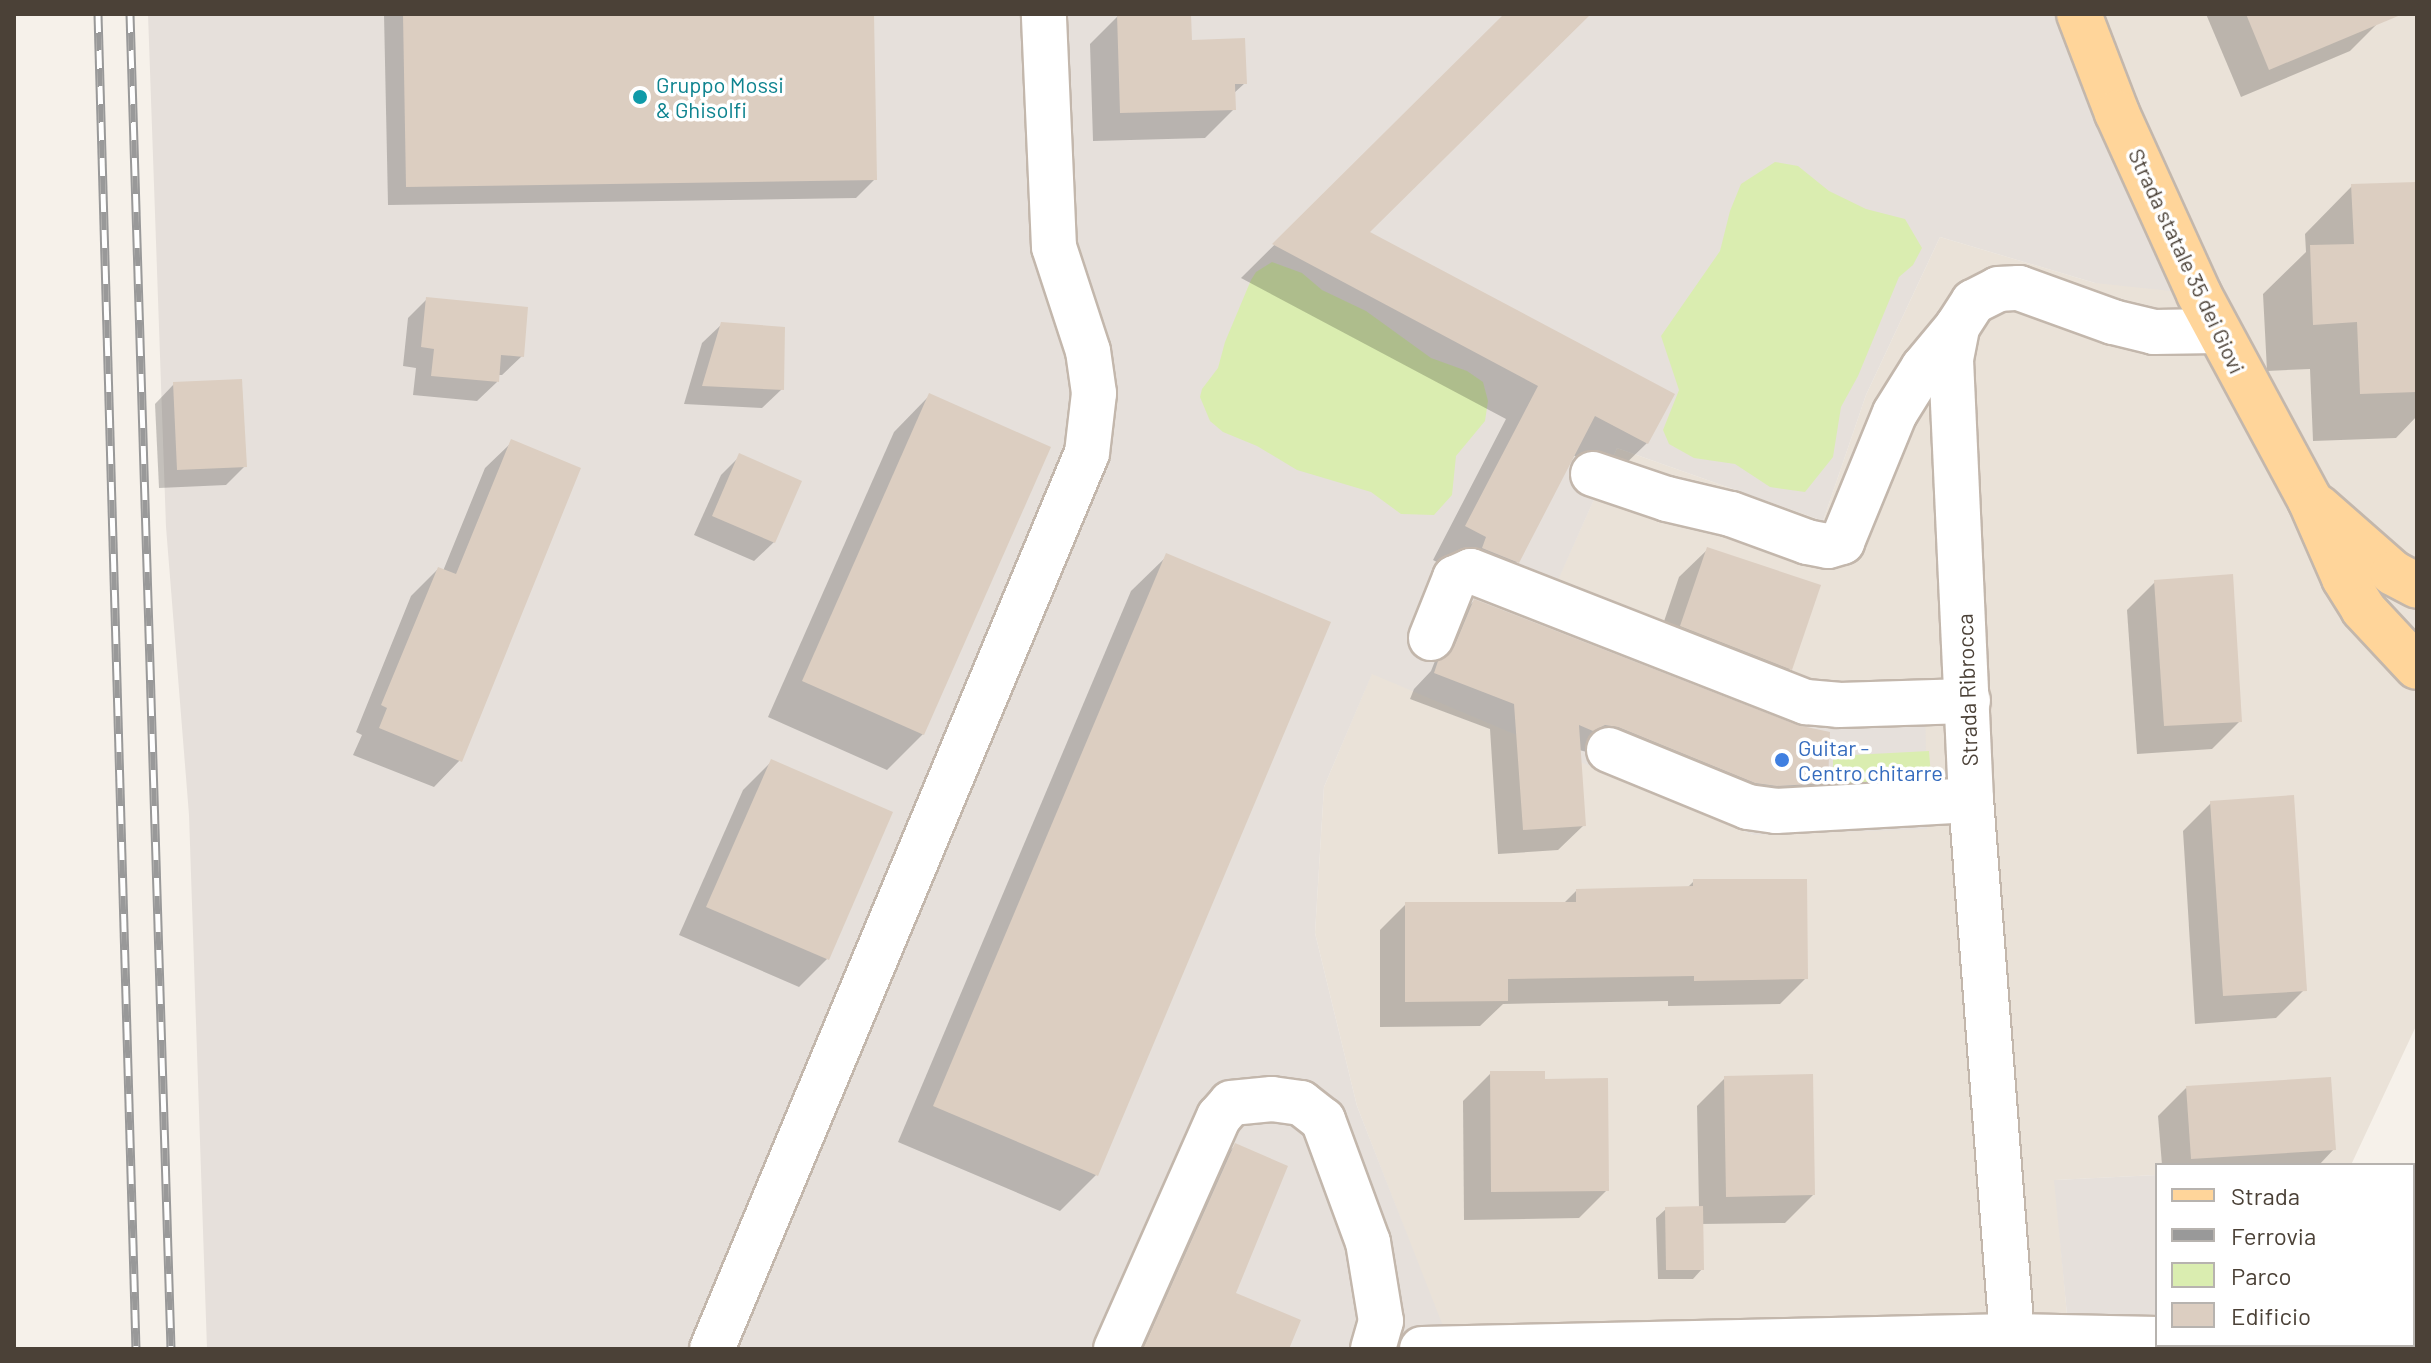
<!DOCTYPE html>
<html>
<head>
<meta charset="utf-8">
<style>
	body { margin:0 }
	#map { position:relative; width:2431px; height:1363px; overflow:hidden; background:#f6f1ea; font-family:Barlow,sans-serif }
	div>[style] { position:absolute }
	.residential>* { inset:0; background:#eae2d8 }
	.industrial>* { inset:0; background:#e6e0db }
	.green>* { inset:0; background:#daedb0 }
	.shadow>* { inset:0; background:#0003 }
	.building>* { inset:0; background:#dccec1 }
	.roads { filter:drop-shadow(2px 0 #c3b7ac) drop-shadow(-2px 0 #c3b7ac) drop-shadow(0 2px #c3b7ac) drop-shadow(0 -2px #c3b7ac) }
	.minor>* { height:44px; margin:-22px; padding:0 22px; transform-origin:22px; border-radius:22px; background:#fff }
	.major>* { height:44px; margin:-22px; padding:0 22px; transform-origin:22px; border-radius:22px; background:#ffd59a }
	.rail>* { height:9px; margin-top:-4.5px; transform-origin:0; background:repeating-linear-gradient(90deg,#fff 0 18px,#999 0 36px); box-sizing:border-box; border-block:2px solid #999 }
	.dots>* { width:22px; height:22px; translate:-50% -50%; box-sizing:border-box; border:4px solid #fff; border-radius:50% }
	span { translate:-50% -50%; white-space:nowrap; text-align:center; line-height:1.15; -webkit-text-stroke:7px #fff; paint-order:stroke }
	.culture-label { font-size:22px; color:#0d838f }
	.left { translate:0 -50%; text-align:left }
	.street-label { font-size:22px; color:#4b4137 }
	.shop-label { font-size:22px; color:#366cbe }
	.frame { position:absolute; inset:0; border:16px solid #4b4137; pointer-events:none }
	.legend { position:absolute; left:2155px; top:1163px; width:260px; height:184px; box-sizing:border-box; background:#fff; border:2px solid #b7b3af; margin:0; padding:10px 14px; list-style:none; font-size:24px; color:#4b4137 }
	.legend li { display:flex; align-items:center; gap:16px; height:40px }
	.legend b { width:40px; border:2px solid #b7b3af }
</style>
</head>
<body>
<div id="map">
	<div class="residential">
		<div style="clip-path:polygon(2079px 14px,2417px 14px,2417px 1024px,2351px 1165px,2157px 1165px,2157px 1175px,2055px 1180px,2067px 1315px,1442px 1326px,1357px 1106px,1315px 933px,1324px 787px,1372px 673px,1753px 835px,1806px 684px,1554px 588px,1617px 448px,1823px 521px,1866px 395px,1940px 237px,2095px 283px)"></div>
	</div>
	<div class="industrial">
		<div style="clip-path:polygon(148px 14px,2079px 14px,2199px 294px,2095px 283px,1940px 237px,1866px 395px,1823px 521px,1617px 448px,1555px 587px,1806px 684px,1925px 684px,1927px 829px,1753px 835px,1372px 674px,1324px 787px,1315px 933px,1357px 1106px,1443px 1326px,2067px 1315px,2054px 1180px,2157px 1175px,2157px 1345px,2413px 1345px,2413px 1188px,2417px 1190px,2417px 1349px,207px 1349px,189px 815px,166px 527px)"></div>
	</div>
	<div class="green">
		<div style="clip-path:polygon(1775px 162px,1798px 166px,1829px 191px,1866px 209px,1905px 219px,1922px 248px,1913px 265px,1899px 277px,1858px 376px,1841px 407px,1833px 457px,1805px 492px,1770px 487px,1735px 464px,1694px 458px,1669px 444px,1663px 430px,1679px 390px,1661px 336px,1720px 251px,1730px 211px,1741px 184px)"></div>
		<div style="clip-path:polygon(1272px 262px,1302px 273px,1322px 290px,1366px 311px,1431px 358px,1467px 371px,1483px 382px,1488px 401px,1485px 421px,1456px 456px,1452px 495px,1434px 515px,1401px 514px,1371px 492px,1297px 470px,1257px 446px,1223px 432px,1210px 421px,1200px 397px,1202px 389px,1218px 368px,1225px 342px,1251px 280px,1256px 272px)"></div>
		<div style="clip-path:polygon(1929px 751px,1932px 789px,1833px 797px,1833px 756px)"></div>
	</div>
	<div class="shadow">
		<div style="clip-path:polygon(384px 14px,872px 14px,875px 179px,856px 198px,388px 205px)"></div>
		<div style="clip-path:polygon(1189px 14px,1190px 42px,1245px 83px,1233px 94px,1234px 109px,1205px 138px,1093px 141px,1090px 44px,1118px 16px)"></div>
		<div style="clip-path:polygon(1507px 14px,1588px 14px,1367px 233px,1647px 443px,1613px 476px,1573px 455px,1517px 562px,1484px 595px,1454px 571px,1433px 560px,1506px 419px,1241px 278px)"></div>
		<div style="clip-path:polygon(2206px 14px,2375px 14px,2378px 23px,2350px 51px,2241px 97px)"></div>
		<div style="clip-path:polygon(2417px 184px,2417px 416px,2396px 438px,2313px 441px,2310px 369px,2267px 371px,2263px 294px,2306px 252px,2305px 234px,2352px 186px)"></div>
		<div style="clip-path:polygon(427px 299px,522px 356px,502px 375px,497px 375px,497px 382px,477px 401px,413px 395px,416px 368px,403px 366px,408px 318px)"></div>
		<div style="clip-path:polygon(722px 324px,782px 389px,762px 408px,684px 404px,702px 343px)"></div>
		<div style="clip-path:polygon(174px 384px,245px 466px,226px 485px,159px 488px,155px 404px)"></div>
		<div style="clip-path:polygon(929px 396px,923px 734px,887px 770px,768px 717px,894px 432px)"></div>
		<div style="clip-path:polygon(512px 442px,460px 760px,434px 787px,353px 755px,362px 735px,356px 732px,411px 596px,438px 569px,443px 571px,485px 468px)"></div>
		<div style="clip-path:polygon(740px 456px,774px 542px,754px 561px,694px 535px,721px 475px)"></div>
		<div style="clip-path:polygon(1708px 549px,1790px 669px,1762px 697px,1653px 654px,1679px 577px)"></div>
		<div style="clip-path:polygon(1167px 556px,1096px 1175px,1060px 1211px,898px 1142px,1131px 591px)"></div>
		<div style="clip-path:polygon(2155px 582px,2240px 721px,2212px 749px,2137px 754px,2127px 610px)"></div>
		<div style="clip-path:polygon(1474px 601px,1826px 782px,1801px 807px,1579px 750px,1584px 825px,1558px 850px,1498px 854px,1490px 729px,1410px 699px,1414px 689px,1431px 671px,1449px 626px)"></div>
		<div style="clip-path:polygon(771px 762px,827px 959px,799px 987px,679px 935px,743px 790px)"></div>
		<div style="clip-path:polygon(2211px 803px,2304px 990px,2276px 1018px,2195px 1024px,2183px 831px)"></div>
		<div style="clip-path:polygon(1694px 881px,1806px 978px,1780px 1004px,1668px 1006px,1668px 1001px,1503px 1004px,1480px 1026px,1380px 1027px,1380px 930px,1406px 904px,1563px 904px,1576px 891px,1687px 888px)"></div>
		<div style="clip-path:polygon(1491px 1073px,1543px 1081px,1607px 1190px,1579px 1218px,1464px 1220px,1463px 1101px)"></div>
		<div style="clip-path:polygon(1725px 1078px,1813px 1195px,1785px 1223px,1701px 1224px,1702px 1269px,1693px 1279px,1658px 1279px,1656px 1218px,1666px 1209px,1699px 1208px,1697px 1106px)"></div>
		<div style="clip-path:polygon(2186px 1088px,2334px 1149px,2319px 1165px,2162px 1165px,2158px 1116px)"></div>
		<div style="clip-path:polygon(1235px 1146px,1233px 1294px,1287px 1349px,1125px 1349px,1199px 1181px)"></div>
	</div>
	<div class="building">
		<div style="clip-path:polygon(403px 14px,874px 14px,877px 180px,406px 187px)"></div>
		<div style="clip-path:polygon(1117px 14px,1191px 14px,1192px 40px,1245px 38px,1247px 84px,1235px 84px,1236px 110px,1120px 113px)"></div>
		<div style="clip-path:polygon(1504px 14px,1591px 14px,1370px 232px,1675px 394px,1648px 444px,1595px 416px,1519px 563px,1482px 548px,1486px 537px,1465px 526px,1538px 386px,1272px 244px)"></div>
		<div style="clip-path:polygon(2246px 14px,2403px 14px,2269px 70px)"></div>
		<div style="clip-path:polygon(2417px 182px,2417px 392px,2360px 394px,2357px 322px,2313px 325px,2310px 245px,2354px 244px,2351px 184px)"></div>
		<div style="clip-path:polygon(426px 297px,528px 307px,524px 357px,501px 355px,499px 382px,431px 376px,434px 349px,421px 347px)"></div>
		<div style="clip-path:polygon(721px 322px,785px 327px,784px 390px,702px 386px)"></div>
		<div style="clip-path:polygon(242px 379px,247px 467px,177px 470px,173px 382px)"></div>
		<div style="clip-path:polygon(929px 393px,1051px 447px,924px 735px,802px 681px)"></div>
		<div style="clip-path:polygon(511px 439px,581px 468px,462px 762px,379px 728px,387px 708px,381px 705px,438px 567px,456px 574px)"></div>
		<div style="clip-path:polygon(739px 453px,802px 481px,775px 543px,712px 516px)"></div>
		<div style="clip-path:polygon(1707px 547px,1821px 585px,1792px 670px,1680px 626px)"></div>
		<div style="clip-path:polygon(1166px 553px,1331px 622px,1098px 1176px,933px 1106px)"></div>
		<div style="clip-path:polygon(2233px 574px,2242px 722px,2164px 726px,2154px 580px)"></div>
		<div style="clip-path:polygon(1474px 599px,1797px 725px,1830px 732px,1828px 783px,1777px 786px,1755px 783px,1618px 727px,1605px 725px,1593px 731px,1579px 725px,1586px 826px,1523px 830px,1514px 704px,1434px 673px,1438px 661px,1454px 647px)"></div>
		<div style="clip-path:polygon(771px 759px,893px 812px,829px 960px,706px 907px)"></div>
		<div style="clip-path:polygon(2294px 795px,2307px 991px,2223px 996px,2210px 801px)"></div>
		<div style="clip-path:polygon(1693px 879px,1807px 879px,1808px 979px,1694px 981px,1694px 976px,1508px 979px,1508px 1001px,1405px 1002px,1405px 902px,1576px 902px,1576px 889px,1693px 886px)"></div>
		<div style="clip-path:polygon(1490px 1071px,1545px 1071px,1545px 1079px,1608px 1078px,1609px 1191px,1491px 1192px)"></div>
		<div style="clip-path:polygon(1813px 1074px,1815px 1195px,1726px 1197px,1724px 1076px)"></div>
		<div style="clip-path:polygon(2331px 1077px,2336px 1150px,2191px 1159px,2186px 1086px)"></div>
		<div style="clip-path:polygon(1235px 1143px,1288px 1166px,1236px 1293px,1301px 1320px,1289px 1349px,1143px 1349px)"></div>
		<div style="clip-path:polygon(1703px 1206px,1704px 1270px,1666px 1270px,1665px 1207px)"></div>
	</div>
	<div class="roads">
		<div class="minor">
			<div style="left:1593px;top:474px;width:78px;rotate:18.7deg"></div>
			<div style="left:1667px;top:499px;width:66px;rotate:13.2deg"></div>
			<div style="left:1731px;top:514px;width:81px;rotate:20.2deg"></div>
			<div style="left:1807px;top:542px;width:21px;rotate:11deg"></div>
			<div style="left:1828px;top:546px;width:15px;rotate:-16deg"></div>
			<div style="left:1842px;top:542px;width:139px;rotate:-67.7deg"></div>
			<div style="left:1895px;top:413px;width:53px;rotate:-58.1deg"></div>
			<div style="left:1923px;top:368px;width:53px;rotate:-50.3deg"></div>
			<div style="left:1431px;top:638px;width:65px;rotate:-68.2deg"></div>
			<div style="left:1455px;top:578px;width:17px;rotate:-24deg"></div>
			<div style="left:1471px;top:571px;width:360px;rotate:21.4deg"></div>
			<div style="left:1806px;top:702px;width:32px;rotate:5deg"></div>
			<div style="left:1838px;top:705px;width:130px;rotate:-1.8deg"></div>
			<div style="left:1609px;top:750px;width:150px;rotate:22.3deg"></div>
			<div style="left:1748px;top:807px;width:28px;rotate:8deg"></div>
			<div style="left:1776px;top:811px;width:195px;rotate:-3.2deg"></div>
			<div style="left:2413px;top:1227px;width:9px;rotate:-63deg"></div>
			<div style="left:2012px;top:1336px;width:538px;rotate:-94.37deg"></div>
			<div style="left:1971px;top:800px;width:441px;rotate:-92.6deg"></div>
			<div style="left:1951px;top:359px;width:33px;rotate:-79deg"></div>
			<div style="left:1957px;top:327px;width:30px;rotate:-57deg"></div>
			<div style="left:1973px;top:302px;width:28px;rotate:-27deg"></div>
			<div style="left:1998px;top:289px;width:21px;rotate:-3deg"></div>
			<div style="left:2019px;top:288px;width:100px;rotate:19.9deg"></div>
			<div style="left:2113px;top:322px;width:42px;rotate:13.7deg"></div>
			<div style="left:2154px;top:332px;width:63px;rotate:-0.9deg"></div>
			<div style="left:2260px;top:1345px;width:25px;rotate:9deg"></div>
			<div style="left:712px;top:1349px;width:971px;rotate:-67.29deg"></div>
			<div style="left:1087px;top:453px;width:60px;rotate:-83.3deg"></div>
			<div style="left:1094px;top:393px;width:42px;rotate:-98.1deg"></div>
			<div style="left:1088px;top:351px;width:109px;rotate:-108.1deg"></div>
			<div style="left:1054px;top:247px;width:233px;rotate:-92.5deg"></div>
			<div style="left:1116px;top:1349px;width:254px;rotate:-66.1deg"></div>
			<div style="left:1219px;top:1117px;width:18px;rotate:-49deg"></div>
			<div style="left:1231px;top:1103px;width:41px;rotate:-5.6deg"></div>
			<div style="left:1272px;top:1099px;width:29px;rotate:8deg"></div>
			<div style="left:1301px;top:1103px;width:28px;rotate:38deg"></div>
			<div style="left:1323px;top:1120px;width:130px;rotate:69.8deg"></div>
			<div style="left:1368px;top:1242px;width:80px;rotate:80.7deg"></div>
			<div style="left:1381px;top:1321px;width:29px;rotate:106deg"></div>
			<div style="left:1422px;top:1349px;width:590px;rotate:-1.26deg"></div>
			<div style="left:2012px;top:1336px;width:145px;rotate:1.2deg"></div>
			<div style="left:2354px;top:1349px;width:4px;rotate:-63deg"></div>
		</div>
		<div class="major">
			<div style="left:2079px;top:14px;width:106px;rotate:69deg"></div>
			<div style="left:2117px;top:113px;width:199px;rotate:65.6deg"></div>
			<div style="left:2199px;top:294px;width:234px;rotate:61.7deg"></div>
			<div style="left:2310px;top:500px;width:85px;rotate:66.4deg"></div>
			<div style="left:2344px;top:578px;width:36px;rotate:58deg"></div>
			<div style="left:2363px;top:609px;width:79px;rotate:47deg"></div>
			<div style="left:2318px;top:507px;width:100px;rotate:41.3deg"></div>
			<div style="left:2393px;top:573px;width:27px;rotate:28deg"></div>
		</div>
	</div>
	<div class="rail">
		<div style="left:98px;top:14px;width:1336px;rotate:88.37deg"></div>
		<div style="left:130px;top:14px;width:1336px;rotate:88.24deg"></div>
	</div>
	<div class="dots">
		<div style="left:640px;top:97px;background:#0f9aa8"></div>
		<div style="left:1782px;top:760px;background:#3f7fe0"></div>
	</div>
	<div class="culture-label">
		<span class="left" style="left:656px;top:97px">Gruppo Mossi<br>&amp; Ghisolfi</span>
	</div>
	<div class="street-label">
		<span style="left:2187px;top:261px;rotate:65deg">Strada statale 35 dei Giovi</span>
		<span style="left:1967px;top:690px;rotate:-92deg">Strada Ribrocca</span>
	</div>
	<div class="shop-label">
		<span class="left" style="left:1798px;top:760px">Guitar -<br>Centro chitarre</span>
	</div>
	<div class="frame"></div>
	<ul class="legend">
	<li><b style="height:10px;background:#ffd59a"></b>Strada</li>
	<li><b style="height:10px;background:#999"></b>Ferrovia</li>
	<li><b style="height:22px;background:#daedb0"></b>Parco</li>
	<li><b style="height:22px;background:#dccec1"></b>Edificio</li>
	</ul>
</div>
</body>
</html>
